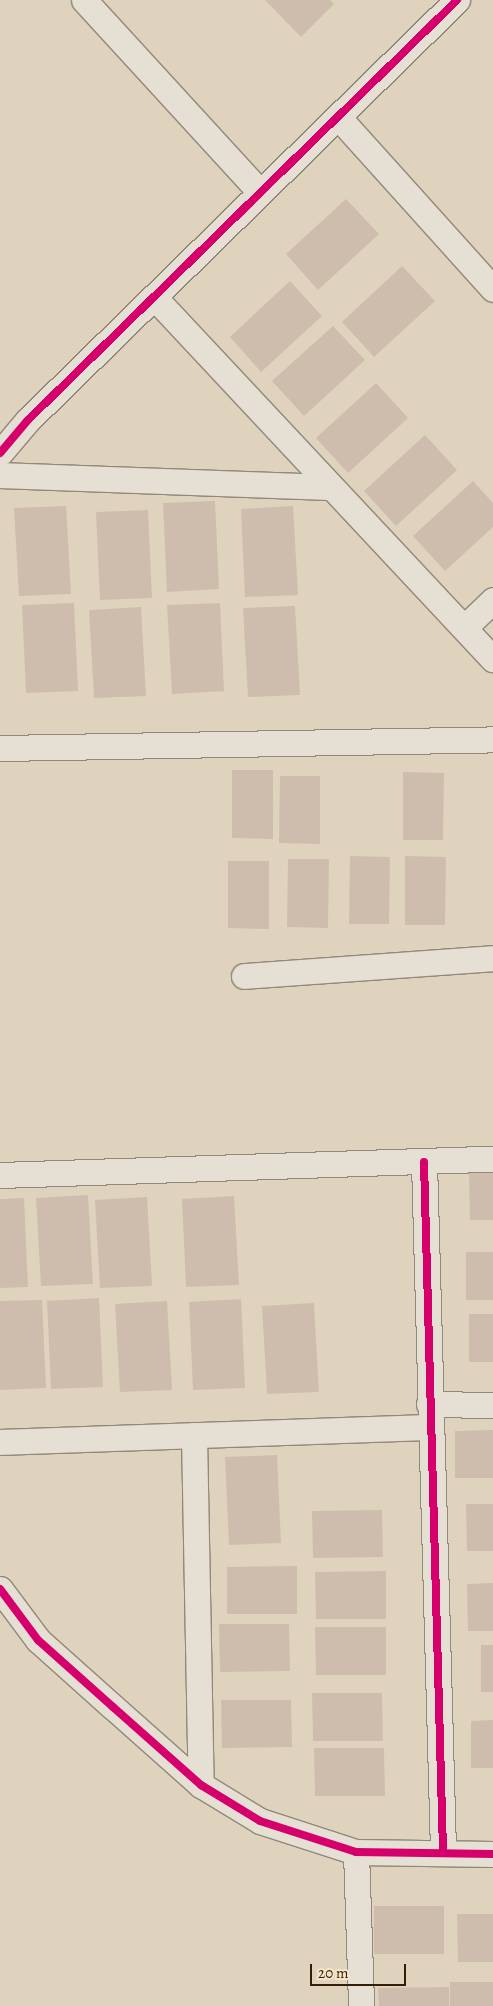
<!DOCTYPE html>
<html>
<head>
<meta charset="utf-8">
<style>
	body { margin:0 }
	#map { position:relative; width:493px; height:2006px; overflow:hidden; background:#e0d3bd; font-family:Alegreya,serif }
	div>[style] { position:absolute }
	.building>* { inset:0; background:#cebcad }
	.roads { filter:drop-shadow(1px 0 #928879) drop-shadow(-1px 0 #928879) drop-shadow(0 1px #928879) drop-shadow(0 -1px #928879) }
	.street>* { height:25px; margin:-12.5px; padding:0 12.5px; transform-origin:12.5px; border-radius:12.5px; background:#e6dfd4 }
	.cycleway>* { height:8px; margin:-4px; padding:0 4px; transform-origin:4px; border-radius:4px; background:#d6006c }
	span { translate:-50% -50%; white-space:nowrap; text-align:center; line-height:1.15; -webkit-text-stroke:4.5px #f5e5ca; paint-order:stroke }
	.scale { position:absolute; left:310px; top:1964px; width:96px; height:22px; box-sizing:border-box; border:2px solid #331e09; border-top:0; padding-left:6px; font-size:15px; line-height:18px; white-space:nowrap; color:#331e09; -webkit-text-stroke:4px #f5e5ca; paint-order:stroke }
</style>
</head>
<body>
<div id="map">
	<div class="building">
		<div style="clip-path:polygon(265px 0,330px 0,334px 4px,301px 37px)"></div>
		<div style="clip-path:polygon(346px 199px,379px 234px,318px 290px,286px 254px)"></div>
		<div style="clip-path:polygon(402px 266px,435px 301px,374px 357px,342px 322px)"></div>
		<div style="clip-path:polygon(290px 281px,322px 316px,261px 372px,230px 337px)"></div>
		<div style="clip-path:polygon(333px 326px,365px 360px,304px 416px,272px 381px)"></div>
		<div style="clip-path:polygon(376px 383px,408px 418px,348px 473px,316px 438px)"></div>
		<div style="clip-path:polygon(425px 435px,457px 470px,396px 526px,364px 491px)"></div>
		<div style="clip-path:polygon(473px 481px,493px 503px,493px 527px,445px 571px,413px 536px)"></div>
		<div style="clip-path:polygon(215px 501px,219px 589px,167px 592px,163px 503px)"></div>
		<div style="clip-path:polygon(66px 506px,71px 594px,19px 596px,14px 508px)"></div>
		<div style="clip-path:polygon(293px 506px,298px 595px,245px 597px,241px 509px)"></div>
		<div style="clip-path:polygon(148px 510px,152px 598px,100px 600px,96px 512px)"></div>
		<div style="clip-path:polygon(74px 603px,78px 691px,26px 693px,22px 605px)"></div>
		<div style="clip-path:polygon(220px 603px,224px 691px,172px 694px,167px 605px)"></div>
		<div style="clip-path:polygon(295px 606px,300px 695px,248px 697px,243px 608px)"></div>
		<div style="clip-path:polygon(141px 607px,146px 696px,94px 698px,89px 610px)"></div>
		<div style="clip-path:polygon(232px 770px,273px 770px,273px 839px,232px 838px)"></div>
		<div style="clip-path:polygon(403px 772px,444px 773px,443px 840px,403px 840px)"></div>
		<div style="clip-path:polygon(280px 776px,320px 776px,320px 844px,279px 843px)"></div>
		<div style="clip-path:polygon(350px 856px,390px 857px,389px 924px,349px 924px)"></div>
		<div style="clip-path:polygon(405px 856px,446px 857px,445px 925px,405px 925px)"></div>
		<div style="clip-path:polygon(288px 859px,329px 859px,328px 928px,287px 927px)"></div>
		<div style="clip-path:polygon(228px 861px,269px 861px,269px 929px,228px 928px)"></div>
		<div style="clip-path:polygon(469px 1173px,493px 1173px,493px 1220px,470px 1220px)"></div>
		<div style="clip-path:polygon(88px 1195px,93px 1284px,41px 1286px,36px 1198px)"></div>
		<div style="clip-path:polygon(234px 1196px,239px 1285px,186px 1287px,182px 1199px)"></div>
		<div style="clip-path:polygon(147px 1197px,152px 1286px,100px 1288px,95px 1200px)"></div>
		<div style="clip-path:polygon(24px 1198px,28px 1287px,0 1288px,0 1199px)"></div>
		<div style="clip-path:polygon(466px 1252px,493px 1252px,493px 1300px,466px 1300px)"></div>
		<div style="clip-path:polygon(99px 1298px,103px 1387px,51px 1389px,47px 1301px)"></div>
		<div style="clip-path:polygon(241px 1299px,245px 1388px,193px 1390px,189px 1302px)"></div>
		<div style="clip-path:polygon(42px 1300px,46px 1388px,0 1390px,0 1301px)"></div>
		<div style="clip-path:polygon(167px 1301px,172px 1390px,120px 1392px,115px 1304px)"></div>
		<div style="clip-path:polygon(314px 1303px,319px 1392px,267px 1394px,262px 1306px)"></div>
		<div style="clip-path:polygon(469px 1314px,493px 1314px,493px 1362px,469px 1362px)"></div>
		<div style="clip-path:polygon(493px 1430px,493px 1478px,455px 1478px,455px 1431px)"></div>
		<div style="clip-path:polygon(277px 1455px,281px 1543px,229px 1545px,225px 1457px)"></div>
		<div style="clip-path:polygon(466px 1504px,493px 1504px,493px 1551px,467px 1551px)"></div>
		<div style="clip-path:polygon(382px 1510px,383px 1557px,313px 1558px,312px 1511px)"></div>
		<div style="clip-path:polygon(297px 1566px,297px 1614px,227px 1614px,227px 1567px)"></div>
		<div style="clip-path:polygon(386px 1571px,386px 1619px,316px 1619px,315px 1572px)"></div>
		<div style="clip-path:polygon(493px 1583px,493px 1631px,468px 1631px,467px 1584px)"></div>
		<div style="clip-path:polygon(219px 1624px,289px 1624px,290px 1671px,220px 1672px)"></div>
		<div style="clip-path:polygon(315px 1627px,386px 1627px,386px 1675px,316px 1675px)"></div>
		<div style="clip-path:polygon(481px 1645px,493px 1645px,493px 1692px,481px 1692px)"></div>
		<div style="clip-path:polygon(312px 1693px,382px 1693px,383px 1741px,313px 1741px)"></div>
		<div style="clip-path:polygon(221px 1700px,291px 1700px,292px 1747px,222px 1748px)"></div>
		<div style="clip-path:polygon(493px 1720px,493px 1768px,471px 1768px,471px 1721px)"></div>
		<div style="clip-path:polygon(314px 1748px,384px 1748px,385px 1796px,315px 1796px)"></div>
		<div style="clip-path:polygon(374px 1906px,444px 1906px,444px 1954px,374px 1954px)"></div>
		<div style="clip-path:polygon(457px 1914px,493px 1914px,493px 1962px,458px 1962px)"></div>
		<div style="clip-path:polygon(450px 1982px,493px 1982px,493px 2006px,450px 2006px)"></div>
		<div style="clip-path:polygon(449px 1987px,449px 2006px,379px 2006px,378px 1988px)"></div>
	</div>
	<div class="roads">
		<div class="street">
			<div style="left:84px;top:0;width:260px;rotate:47.5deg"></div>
			<div style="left:339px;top:118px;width:230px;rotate:48deg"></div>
			<div style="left:154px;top:297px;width:496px;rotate:46.9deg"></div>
			<div style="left:0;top:453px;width:42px;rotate:-49.8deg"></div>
			<div style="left:27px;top:421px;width:602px;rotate:-44.39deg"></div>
			<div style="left:0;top:475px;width:330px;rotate:2.1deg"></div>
			<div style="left:465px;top:627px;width:39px;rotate:-44deg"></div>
			<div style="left:0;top:748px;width:493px;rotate:-1deg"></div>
			<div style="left:244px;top:976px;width:250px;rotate:-4.1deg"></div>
			<div style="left:424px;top:1162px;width:691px;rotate:88.42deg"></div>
			<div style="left:0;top:1175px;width:493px;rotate:-1.9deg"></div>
			<div style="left:429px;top:1404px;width:64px;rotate:0.9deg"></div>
			<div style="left:194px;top:1435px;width:350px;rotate:88.9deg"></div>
			<div style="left:0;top:1442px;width:430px;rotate:-2deg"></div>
			<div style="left:0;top:1589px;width:64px;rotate:53.3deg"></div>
			<div style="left:38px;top:1640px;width:101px;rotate:41.8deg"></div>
			<div style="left:113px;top:1707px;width:118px;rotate:41.6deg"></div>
			<div style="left:201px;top:1785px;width:69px;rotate:31.4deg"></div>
			<div style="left:260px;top:1821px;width:101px;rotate:17.9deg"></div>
			<div style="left:356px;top:1852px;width:137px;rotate:0.8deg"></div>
			<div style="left:356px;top:1852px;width:154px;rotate:88.1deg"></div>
		</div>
	</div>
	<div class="cycleway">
		<div style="left:0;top:453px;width:42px;rotate:-49.8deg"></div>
		<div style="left:27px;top:421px;width:602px;rotate:-44.39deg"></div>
		<div style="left:424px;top:1162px;width:691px;rotate:88.42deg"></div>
		<div style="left:0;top:1589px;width:64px;rotate:53.3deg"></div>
		<div style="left:38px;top:1640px;width:101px;rotate:41.8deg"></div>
		<div style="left:113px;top:1707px;width:118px;rotate:41.6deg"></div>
		<div style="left:201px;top:1785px;width:69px;rotate:31.4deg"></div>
		<div style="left:260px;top:1821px;width:101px;rotate:17.9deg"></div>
		<div style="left:356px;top:1852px;width:137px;rotate:0.8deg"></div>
	</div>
	<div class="scale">20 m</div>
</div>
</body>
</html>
